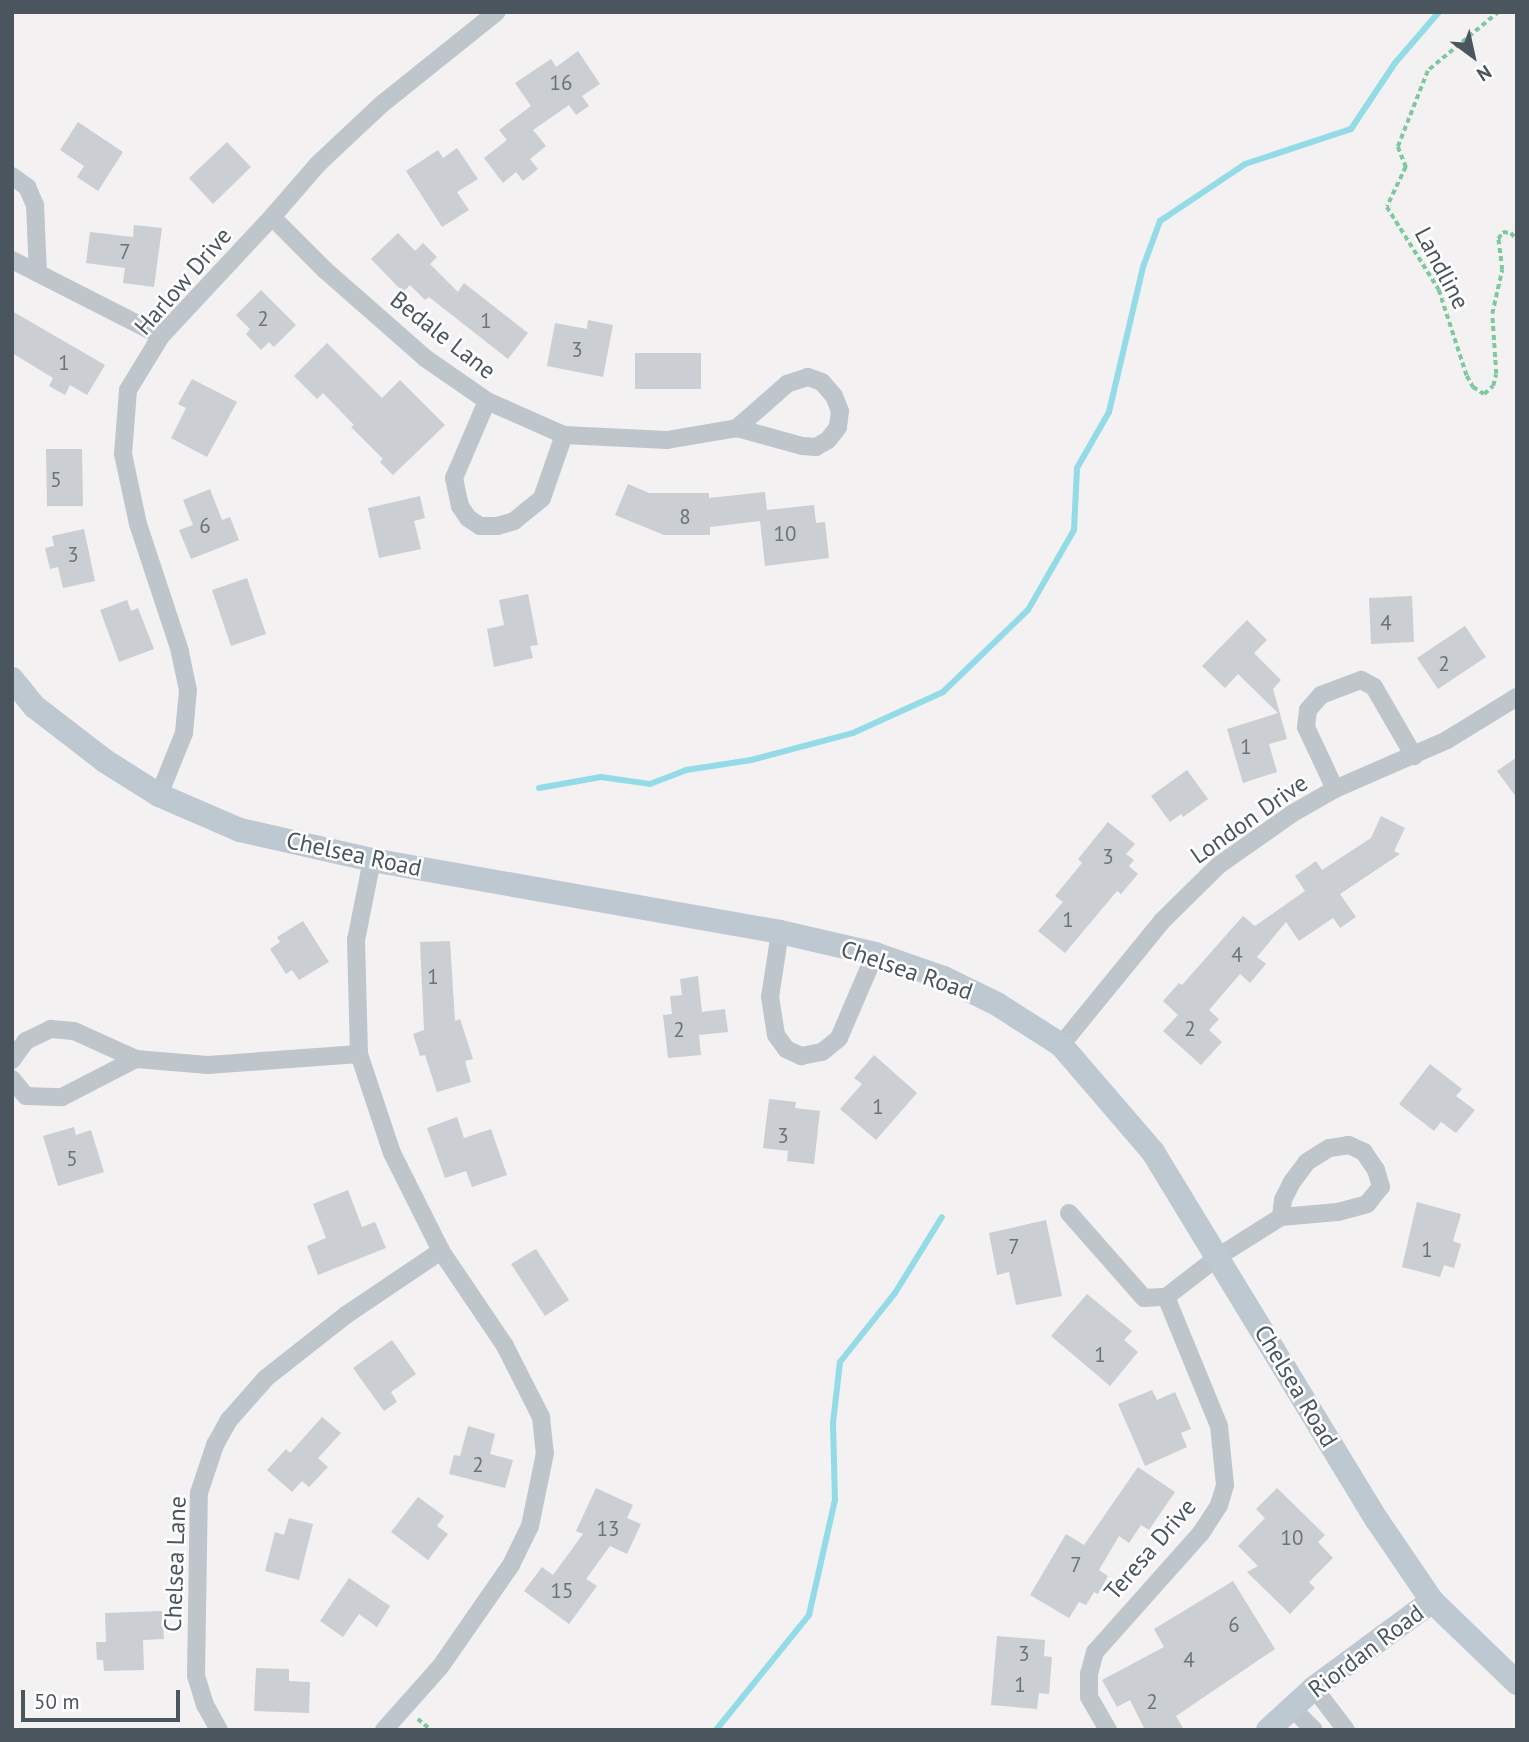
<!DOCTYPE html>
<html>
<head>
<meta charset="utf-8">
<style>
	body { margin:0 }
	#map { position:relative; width:1529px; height:1742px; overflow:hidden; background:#f3f1f1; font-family:"PT Sans",sans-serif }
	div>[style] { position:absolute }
	.stream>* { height:6px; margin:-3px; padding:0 3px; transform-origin:3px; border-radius:3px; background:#93dbe7 }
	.building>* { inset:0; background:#cbced3 }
	.path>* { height:3.5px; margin-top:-1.75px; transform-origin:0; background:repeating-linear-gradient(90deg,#7dc99f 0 5px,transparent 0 8.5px) }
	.street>* { height:18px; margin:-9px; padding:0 9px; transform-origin:9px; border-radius:9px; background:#bec6cc }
	.secondary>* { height:24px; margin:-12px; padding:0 12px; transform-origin:12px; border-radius:12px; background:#bec8d1 }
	span { translate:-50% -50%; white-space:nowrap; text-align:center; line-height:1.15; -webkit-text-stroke:5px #fff; paint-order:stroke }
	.number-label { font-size:21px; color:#6a737a }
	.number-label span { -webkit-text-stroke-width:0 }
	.street-label { font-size:24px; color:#4a555d }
	.frame { position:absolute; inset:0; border:14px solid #4a555d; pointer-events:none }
	.north { position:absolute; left:1438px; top:21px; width:70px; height:70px; -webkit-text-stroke:5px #fff; paint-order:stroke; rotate:147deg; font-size:19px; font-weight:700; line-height:28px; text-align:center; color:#4a555d }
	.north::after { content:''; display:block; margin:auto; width:24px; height:32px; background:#4a555d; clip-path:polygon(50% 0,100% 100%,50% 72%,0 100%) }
	.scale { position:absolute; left:21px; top:1690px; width:159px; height:32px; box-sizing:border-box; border:4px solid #4a555d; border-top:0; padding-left:9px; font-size:21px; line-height:24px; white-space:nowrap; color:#4a555d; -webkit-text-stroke:5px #fff; paint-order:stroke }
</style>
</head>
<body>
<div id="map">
	<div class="stream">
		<div style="left:539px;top:788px;width:63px;rotate:-10.1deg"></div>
		<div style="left:601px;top:777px;width:49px;rotate:8.1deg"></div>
		<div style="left:650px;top:784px;width:39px;rotate:-21deg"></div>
		<div style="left:686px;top:770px;width:66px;rotate:-8.7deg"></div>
		<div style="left:751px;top:760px;width:106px;rotate:-14.8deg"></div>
		<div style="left:853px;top:733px;width:99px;rotate:-24.5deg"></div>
		<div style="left:943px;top:692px;width:118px;rotate:-44deg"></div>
		<div style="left:1028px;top:610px;width:92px;rotate:-60.1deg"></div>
		<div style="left:1074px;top:530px;width:62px;rotate:-87.2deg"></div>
		<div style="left:1077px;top:468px;width:64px;rotate:-60.3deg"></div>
		<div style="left:1109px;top:412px;width:149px;rotate:-76.8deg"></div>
		<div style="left:1143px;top:267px;width:49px;rotate:-69.7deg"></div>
		<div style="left:1160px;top:221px;width:102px;rotate:-33.8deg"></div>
		<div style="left:1245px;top:164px;width:112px;rotate:-18.3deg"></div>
		<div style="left:1351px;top:129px;width:79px;rotate:-56.3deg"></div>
		<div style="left:1395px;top:63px;width:67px;rotate:-49.2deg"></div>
		<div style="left:716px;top:1730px;width:148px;rotate:-51deg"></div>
		<div style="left:809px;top:1615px;width:118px;rotate:-77.3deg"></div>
		<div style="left:835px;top:1500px;width:77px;rotate:-91.5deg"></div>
		<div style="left:833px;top:1423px;width:61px;rotate:-83.5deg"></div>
		<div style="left:840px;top:1362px;width:88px;rotate:-51.4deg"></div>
		<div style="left:895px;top:1293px;width:89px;rotate:-58.3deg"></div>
	</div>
	<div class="building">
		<div style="clip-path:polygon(578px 51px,600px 84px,582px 96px,589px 106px,576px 115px,569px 105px,533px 130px,546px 146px,530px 159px,538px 169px,523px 181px,516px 172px,503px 183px,484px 158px,507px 140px,499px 130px,531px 106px,515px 83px,551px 59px,556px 67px)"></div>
		<div style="clip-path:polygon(78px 122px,123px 152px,98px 191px,77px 177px,84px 166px,60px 150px)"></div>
		<div style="clip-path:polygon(227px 142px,251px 167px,213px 204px,189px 178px)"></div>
		<div style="clip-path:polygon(457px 148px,478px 179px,457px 192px,469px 210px,442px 227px,406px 171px,438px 150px,443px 158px)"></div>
		<div style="clip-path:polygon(134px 225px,162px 228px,154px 287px,123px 283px,125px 268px,86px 263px,90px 232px,133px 237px)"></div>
		<div style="clip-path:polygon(398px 233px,415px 251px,423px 243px,437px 257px,430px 264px,458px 292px,464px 283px,528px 333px,508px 359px,429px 297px,425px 300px,410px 285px,403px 292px,371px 259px)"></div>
		<div style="clip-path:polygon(261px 290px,296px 325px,274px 347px,269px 342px,261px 350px,246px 334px,250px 329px,236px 315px)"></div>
		<div style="clip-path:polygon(12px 311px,105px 365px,87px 395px,70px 385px,65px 395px,49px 386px,53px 378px,12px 353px)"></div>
		<div style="clip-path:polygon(588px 320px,613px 325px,603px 377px,547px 366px,555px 323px,587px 329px)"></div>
		<div style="clip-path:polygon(327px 343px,382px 398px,400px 380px,445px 425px,393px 475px,380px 462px,383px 459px,351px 427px,354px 425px,323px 393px,317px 399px,294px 376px)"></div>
		<div style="clip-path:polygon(635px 353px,701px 353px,701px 389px,635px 389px)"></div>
		<div style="clip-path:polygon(192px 379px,237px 402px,207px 457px,171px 438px,186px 408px,178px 404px)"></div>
		<div style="clip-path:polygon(46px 449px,82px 449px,83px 506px,47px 506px)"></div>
		<div style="clip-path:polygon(628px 484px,649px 493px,709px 493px,709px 498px,765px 492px,767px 510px,814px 505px,816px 523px,825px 522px,829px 558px,765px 566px,760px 521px,710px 527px,710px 535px,664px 535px,615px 515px)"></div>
		<div style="clip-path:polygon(210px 489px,222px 520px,230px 517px,239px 540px,191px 559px,179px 530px,193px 525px,183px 500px)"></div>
		<div style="clip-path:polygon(420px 496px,425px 518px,414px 521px,421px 549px,379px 558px,368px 508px)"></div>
		<div style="clip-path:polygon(84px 529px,95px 581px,63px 588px,58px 567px,50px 569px,45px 548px,54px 546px,52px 536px)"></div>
		<div style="clip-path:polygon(247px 578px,266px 634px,231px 646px,212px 590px)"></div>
		<div style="clip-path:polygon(528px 594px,538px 645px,530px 646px,533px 658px,494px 667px,487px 629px,504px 625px,499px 600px)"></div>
		<div style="clip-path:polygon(1412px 596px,1414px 642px,1371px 644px,1369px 598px)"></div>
		<div style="clip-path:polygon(127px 600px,131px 611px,138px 608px,154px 649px,119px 662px,100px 610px)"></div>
		<div style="clip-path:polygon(1247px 620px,1267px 640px,1254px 653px,1281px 680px,1273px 689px,1287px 739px,1269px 744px,1277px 772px,1243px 783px,1227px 729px,1278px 713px,1238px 674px,1225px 688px,1202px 666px)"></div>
		<div style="clip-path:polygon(1465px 626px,1486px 657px,1438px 689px,1417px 658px)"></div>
		<div style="clip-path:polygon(1517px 757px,1517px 798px,1497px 771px)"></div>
		<div style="clip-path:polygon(1187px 770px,1208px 799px,1183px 817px,1181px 814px,1170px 822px,1151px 796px)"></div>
		<div style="clip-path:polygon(1381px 816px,1405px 828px,1394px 851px,1400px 854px,1340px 894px,1356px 917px,1340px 928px,1333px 918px,1299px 941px,1286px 922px,1257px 957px,1266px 964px,1250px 983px,1240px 974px,1209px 1010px,1219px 1019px,1209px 1030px,1222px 1042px,1201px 1065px,1163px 1031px,1178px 1015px,1163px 1001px,1179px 983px,1182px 985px,1243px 916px,1255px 926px,1305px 891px,1295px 876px,1316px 861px,1322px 870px,1371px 838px)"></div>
		<div style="clip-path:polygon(1108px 822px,1135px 844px,1126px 854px,1134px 860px,1129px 866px,1138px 874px,1121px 894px,1117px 891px,1065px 953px,1038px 931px,1063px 902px,1055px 896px,1082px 863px,1078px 859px)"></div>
		<div style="clip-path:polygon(303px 921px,329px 962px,299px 980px,292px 970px,286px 974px,270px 949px,280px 942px,277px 937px)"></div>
		<div style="clip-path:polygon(450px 941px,455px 1021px,460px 1019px,473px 1059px,465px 1061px,471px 1082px,437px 1092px,425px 1055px,420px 1056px,413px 1034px,424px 1030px,420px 942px)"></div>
		<div style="clip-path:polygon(698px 976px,702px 1012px,725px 1009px,728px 1032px,699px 1035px,701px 1055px,668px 1058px,663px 1015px,672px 1014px,670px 996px,682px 995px,680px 979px)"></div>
		<div style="clip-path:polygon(874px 1055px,917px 1093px,876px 1140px,840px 1109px,862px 1084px,854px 1078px)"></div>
		<div style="clip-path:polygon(1430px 1064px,1462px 1089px,1456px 1096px,1475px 1110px,1456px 1133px,1441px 1122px,1434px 1131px,1399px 1104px)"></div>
		<div style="clip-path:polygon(769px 1099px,796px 1102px,795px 1108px,820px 1111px,814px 1164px,787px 1161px,788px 1151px,763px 1148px)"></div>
		<div style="clip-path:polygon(457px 1117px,464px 1138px,491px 1129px,507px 1175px,472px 1187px,466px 1171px,445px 1178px,427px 1128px)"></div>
		<div style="clip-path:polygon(74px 1127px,76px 1135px,91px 1130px,104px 1172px,58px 1186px,43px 1136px)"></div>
		<div style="clip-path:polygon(348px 1190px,362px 1227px,375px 1222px,386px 1248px,318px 1275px,307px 1246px,326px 1238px,313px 1204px)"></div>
		<div style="clip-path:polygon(1417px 1202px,1461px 1214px,1453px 1241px,1461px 1244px,1454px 1268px,1444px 1265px,1440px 1277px,1402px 1267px)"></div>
		<div style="clip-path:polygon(1046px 1220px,1062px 1296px,1016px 1305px,1009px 1272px,997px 1275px,989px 1233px)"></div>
		<div style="clip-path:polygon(536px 1249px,569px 1300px,545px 1316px,511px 1264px)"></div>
		<div style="clip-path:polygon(1087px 1294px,1132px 1331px,1124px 1340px,1138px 1352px,1110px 1386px,1051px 1336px)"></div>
		<div style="clip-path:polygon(392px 1340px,416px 1374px,391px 1392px,397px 1402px,384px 1411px,353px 1368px)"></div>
		<div style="clip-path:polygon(1152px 1390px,1157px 1400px,1175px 1392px,1191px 1429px,1181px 1433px,1187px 1447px,1145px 1466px,1118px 1404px)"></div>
		<div style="clip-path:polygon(322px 1417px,341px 1433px,318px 1458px,328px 1467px,309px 1487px,302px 1481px,292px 1492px,267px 1470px,286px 1449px,290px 1453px)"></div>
		<div style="clip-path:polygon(468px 1426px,495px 1434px,490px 1454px,513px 1460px,505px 1488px,449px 1474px,454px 1455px,460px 1456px)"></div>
		<div style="clip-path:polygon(1138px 1467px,1175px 1492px,1149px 1530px,1141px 1525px,1129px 1543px,1119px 1536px,1099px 1570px,1108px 1576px,1098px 1594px,1094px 1592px,1086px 1605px,1079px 1602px,1069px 1618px,1030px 1595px,1066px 1534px,1084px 1545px)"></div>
		<div style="clip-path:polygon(596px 1488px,633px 1505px,627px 1518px,641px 1524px,627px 1554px,610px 1546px,586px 1579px,597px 1586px,569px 1624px,524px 1591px,542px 1567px,553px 1575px,583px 1534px,576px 1531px)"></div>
		<div style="clip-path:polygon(1277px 1488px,1325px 1535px,1318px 1542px,1333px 1558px,1309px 1582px,1315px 1588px,1290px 1614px,1247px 1572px,1258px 1566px,1238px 1546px,1265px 1518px,1256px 1509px)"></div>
		<div style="clip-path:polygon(418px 1497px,444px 1516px,437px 1526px,448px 1534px,428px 1560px,391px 1532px)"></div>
		<div style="clip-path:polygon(289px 1518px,313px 1524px,299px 1580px,265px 1571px,275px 1532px,284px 1535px)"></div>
		<div style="clip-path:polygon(349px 1578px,390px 1606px,377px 1627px,359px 1614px,343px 1637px,320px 1621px)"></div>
		<div style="clip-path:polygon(1233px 1581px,1275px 1649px,1176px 1716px,1184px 1730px,1145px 1730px,1130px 1700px,1117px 1707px,1102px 1680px,1164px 1647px,1154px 1629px)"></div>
		<div style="clip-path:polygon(162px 1611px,164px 1639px,143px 1640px,144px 1670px,104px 1671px,103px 1660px,97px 1660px,96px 1642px,106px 1642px,105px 1613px)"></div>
		<div style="clip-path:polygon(997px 1636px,1045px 1640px,1044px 1656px,1052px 1657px,1049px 1694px,1039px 1693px,1037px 1709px,991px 1705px)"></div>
		<div style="clip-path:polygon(256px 1668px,289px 1669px,289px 1681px,310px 1682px,309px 1713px,254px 1711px)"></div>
	</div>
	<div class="path">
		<div style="left:1499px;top:12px;width:92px;rotate:140.3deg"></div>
		<div style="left:1428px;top:71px;width:82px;rotate:111.5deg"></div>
		<div style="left:1398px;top:147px;width:22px;rotate:68deg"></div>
		<div style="left:1406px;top:167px;width:44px;rotate:115.4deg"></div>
		<div style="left:1387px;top:207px;width:98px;rotate:57.9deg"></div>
		<div style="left:1439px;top:290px;width:90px;rotate:72deg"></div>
		<div style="left:1467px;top:376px;width:13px;rotate:61deg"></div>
		<div style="left:1473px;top:387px;width:13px;rotate:32deg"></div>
		<div style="left:1484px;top:394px;width:12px;rotate:-42deg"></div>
		<div style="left:1493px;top:386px;width:12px;rotate:-76deg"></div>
		<div style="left:1496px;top:374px;width:60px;rotate:-93.8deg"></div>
		<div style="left:1492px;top:314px;width:45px;rotate:-77.2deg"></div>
		<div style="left:1502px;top:270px;width:31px;rotate:-97deg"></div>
		<div style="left:1498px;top:239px;width:9px;rotate:-54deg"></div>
		<div style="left:1503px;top:232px;width:8px;rotate:7deg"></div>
		<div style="left:1511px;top:233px;width:9px;rotate:49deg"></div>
		<div style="left:418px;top:1719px;width:17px;rotate:40deg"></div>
	</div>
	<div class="street">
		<div style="left:12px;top:176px;width:19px;rotate:36deg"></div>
		<div style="left:27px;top:187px;width:20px;rotate:66deg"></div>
		<div style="left:35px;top:205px;width:68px;rotate:87.5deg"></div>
		<div style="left:272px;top:217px;width:75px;rotate:45deg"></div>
		<div style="left:325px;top:270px;width:133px;rotate:41.3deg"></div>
		<div style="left:425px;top:358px;width:75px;rotate:34.7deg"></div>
		<div style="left:487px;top:401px;width:84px;rotate:23.8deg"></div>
		<div style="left:564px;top:435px;width:103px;rotate:2.8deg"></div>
		<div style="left:667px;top:440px;width:71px;rotate:-9.7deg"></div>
		<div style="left:737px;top:428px;width:67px;rotate:15.5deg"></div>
		<div style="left:802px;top:446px;width:14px;rotate:4deg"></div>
		<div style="left:816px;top:447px;width:14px;rotate:-30deg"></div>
		<div style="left:828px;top:440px;width:16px;rotate:-52deg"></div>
		<div style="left:838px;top:427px;width:16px;rotate:-83deg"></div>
		<div style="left:840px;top:411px;width:16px;rotate:-112deg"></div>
		<div style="left:834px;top:396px;width:18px;rotate:-131deg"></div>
		<div style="left:822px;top:382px;width:15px;rotate:-160deg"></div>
		<div style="left:808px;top:377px;width:22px;rotate:162deg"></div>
		<div style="left:787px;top:384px;width:67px;rotate:138.7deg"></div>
		<div style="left:12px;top:260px;width:167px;rotate:27deg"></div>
		<div style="left:487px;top:401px;width:84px;rotate:113.2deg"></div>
		<div style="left:454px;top:478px;width:29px;rotate:78deg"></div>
		<div style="left:460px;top:506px;width:14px;rotate:56deg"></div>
		<div style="left:468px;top:518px;width:14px;rotate:34deg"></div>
		<div style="left:480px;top:526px;width:17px"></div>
		<div style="left:497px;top:526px;width:18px;rotate:-16deg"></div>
		<div style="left:514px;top:521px;width:36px;rotate:-39deg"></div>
		<div style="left:542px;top:498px;width:67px;rotate:-70.8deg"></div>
		<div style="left:1335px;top:789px;width:68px;rotate:-115.1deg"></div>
		<div style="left:1306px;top:727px;width:17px;rotate:-83deg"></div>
		<div style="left:1308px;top:710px;width:20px;rotate:-49deg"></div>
		<div style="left:1321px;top:695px;width:43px;rotate:-20.6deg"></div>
		<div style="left:1361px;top:680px;width:15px;rotate:28deg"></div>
		<div style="left:1374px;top:687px;width:80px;rotate:59.9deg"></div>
		<div style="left:159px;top:795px;width:67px;rotate:-68deg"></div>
		<div style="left:184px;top:733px;width:43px;rotate:-84.7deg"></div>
		<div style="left:188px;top:690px;width:40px;rotate:-102deg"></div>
		<div style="left:180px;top:651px;width:134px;rotate:-108.3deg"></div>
		<div style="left:138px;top:524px;width:72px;rotate:-102.1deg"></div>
		<div style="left:123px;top:454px;width:64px;rotate:-85.5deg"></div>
		<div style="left:128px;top:390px;width:63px;rotate:-58.6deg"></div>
		<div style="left:161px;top:336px;width:163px;rotate:-47deg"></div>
		<div style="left:272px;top:217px;width:70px;rotate:-49deg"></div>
		<div style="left:318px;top:164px;width:88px;rotate:-43.2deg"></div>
		<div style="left:382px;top:104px;width:147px;rotate:-38.7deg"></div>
		<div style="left:372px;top:860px;width:82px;rotate:101.3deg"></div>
		<div style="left:356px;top:940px;width:114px;rotate:88.5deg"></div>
		<div style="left:359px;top:1054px;width:104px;rotate:71.6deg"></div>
		<div style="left:392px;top:1153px;width:110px;rotate:63.4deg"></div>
		<div style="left:441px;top:1251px;width:115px;rotate:56deg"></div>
		<div style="left:505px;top:1346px;width:80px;rotate:63.1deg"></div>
		<div style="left:541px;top:1417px;width:36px;rotate:84deg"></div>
		<div style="left:545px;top:1453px;width:75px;rotate:101.6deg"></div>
		<div style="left:530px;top:1526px;width:43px;rotate:116deg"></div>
		<div style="left:511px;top:1565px;width:124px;rotate:124.8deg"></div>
		<div style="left:440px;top:1667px;width:84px;rotate:131.6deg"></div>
		<div style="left:780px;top:932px;width:66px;rotate:98.7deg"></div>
		<div style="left:770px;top:997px;width:38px;rotate:81deg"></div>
		<div style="left:776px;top:1035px;width:17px;rotate:54deg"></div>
		<div style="left:786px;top:1049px;width:17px;rotate:25deg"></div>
		<div style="left:801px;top:1056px;width:21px;rotate:-11deg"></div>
		<div style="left:822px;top:1052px;width:22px;rotate:-39deg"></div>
		<div style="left:839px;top:1038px;width:91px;rotate:-66.8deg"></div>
		<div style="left:1061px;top:1045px;width:160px;rotate:-50.8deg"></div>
		<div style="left:1162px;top:921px;width:80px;rotate:-44.5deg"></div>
		<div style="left:1219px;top:865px;width:90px;rotate:-35.1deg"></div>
		<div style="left:1293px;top:813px;width:48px;rotate:-29.7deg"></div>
		<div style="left:1335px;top:789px;width:122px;rotate:-23.6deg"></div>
		<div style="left:1447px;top:740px;width:82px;rotate:-31.6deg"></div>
		<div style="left:12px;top:1060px;width:24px;rotate:-54deg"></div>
		<div style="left:26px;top:1041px;width:28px;rotate:-26deg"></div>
		<div style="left:51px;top:1029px;width:23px;rotate:5deg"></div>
		<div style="left:74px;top:1031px;width:68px;rotate:24.3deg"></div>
		<div style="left:136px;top:1059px;width:72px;rotate:4.8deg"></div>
		<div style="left:208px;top:1065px;width:151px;rotate:-4.2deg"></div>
		<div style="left:12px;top:1079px;width:22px;rotate:51deg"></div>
		<div style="left:26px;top:1096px;width:36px;rotate:2deg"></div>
		<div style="left:62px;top:1097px;width:83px;rotate:-27.2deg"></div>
		<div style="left:1069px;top:1213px;width:113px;rotate:48.6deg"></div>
		<div style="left:1144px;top:1298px;width:22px;rotate:-3deg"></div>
		<div style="left:1166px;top:1297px;width:67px;rotate:-37.7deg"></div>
		<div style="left:1219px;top:1256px;width:73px;rotate:-32.2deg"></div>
		<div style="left:1281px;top:1217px;width:57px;rotate:-5deg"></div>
		<div style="left:1338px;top:1212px;width:30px;rotate:-15deg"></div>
		<div style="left:1367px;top:1204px;width:22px;rotate:-51deg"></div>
		<div style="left:1381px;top:1187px;width:18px;rotate:-106deg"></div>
		<div style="left:1376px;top:1170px;width:22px;rotate:-124deg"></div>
		<div style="left:1364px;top:1152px;width:17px;rotate:-155deg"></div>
		<div style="left:1349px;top:1145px;width:20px;rotate:171deg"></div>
		<div style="left:1329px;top:1148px;width:26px;rotate:148deg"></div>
		<div style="left:1307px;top:1162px;width:25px;rotate:127deg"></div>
		<div style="left:1292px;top:1182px;width:20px;rotate:117deg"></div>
		<div style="left:1283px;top:1200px;width:17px;rotate:97deg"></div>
		<div style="left:1314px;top:1688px;width:53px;rotate:52.7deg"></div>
		<div style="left:1292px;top:1708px;width:31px;rotate:45deg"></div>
		<div style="left:219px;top:1730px;width:29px;rotate:-119deg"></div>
		<div style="left:205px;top:1705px;width:30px;rotate:-107deg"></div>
		<div style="left:196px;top:1676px;width:183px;rotate:-89.1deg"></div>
		<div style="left:199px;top:1493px;width:51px;rotate:-71.6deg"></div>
		<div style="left:215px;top:1445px;width:29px;rotate:-61deg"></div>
		<div style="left:229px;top:1420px;width:56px;rotate:-48.6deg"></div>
		<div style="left:266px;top:1378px;width:102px;rotate:-38.2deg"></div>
		<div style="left:346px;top:1315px;width:115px;rotate:-34deg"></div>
		<div style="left:1108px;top:1730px;width:38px;rotate:-120deg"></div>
		<div style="left:1089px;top:1697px;width:23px;rotate:-90deg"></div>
		<div style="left:1089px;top:1674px;width:23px;rotate:-75deg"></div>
		<div style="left:1095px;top:1652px;width:159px;rotate:-48.3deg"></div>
		<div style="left:1201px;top:1533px;width:33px;rotate:-57deg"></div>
		<div style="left:1219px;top:1505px;width:21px;rotate:-73deg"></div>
		<div style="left:1225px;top:1485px;width:59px;rotate:-95.8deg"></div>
		<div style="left:1219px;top:1426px;width:139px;rotate:-112.3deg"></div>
	</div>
	<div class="secondary">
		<div style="left:12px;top:679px;width:36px;rotate:51deg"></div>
		<div style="left:35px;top:707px;width:88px;rotate:37.6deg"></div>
		<div style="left:105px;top:761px;width:64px;rotate:32.2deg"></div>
		<div style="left:159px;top:795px;width:88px;rotate:23.4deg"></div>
		<div style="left:240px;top:830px;width:135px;rotate:12.8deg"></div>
		<div style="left:372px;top:860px;width:414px;rotate:10deg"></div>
		<div style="left:780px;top:932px;width:98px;rotate:13deg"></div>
		<div style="left:875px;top:954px;width:73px;rotate:19.2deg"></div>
		<div style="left:944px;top:978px;width:59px;rotate:26.1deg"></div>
		<div style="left:997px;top:1004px;width:76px;rotate:32.6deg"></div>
		<div style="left:1061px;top:1045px;width:141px;rotate:49.3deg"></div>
		<div style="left:1153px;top:1152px;width:431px;rotate:58.7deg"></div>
		<div style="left:1377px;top:1520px;width:98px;rotate:55.8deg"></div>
		<div style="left:1432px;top:1601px;width:118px;rotate:44deg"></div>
		<div style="left:1268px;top:1730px;width:62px;rotate:-42.4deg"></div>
		<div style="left:1314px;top:1688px;width:147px;rotate:-36.4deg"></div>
	</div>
	<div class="number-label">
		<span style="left:561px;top:83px">16</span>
		<span style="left:125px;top:252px">7</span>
		<span style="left:263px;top:319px">2</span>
		<span style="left:486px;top:321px">1</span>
		<span style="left:577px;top:350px">3</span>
		<span style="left:64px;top:363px">1</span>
		<span style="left:56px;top:480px">5</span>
		<span style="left:685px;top:517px">8</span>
		<span style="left:205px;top:526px">6</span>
		<span style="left:785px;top:534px">10</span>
		<span style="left:73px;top:555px">3</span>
		<span style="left:1386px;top:623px">4</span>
		<span style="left:1444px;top:664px">2</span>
		<span style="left:1246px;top:747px">1</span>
		<span style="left:1108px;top:857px">3</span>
		<span style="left:1068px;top:920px">1</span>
		<span style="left:1237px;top:955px">4</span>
		<span style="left:433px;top:977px">1</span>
		<span style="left:1190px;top:1029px">2</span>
		<span style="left:679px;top:1030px">2</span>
		<span style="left:878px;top:1107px">1</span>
		<span style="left:783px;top:1136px">3</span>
		<span style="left:72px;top:1159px">5</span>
		<span style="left:1014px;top:1247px">7</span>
		<span style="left:1427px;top:1250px">1</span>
		<span style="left:1100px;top:1355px">1</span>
		<span style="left:478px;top:1465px">2</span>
		<span style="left:608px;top:1529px">13</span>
		<span style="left:1292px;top:1538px">10</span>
		<span style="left:1076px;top:1565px">7</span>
		<span style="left:562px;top:1591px">15</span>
		<span style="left:1234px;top:1625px">6</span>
		<span style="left:1024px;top:1654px">3</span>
		<span style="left:1189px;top:1660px">4</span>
		<span style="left:1020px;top:1685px">1</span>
		<span style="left:1152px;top:1702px">2</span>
	</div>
	<div class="street-label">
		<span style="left:1442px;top:268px;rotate:62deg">Landline</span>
		<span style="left:183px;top:281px;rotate:-49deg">Harlow Drive</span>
		<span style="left:443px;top:335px;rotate:38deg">Bedale Lane</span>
		<span style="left:1249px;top:819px;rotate:-35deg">London Drive</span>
		<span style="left:354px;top:854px;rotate:12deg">Chelsea Road</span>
		<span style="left:907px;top:970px;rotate:19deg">Chelsea Road</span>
		<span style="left:1296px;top:1386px;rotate:59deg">Chelsea Road</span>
		<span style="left:1150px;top:1549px;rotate:-49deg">Teresa Drive</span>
		<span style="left:175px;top:1564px;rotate:-88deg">Chelsea Lane</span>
		<span style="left:1366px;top:1651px;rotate:-37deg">Riordan Road</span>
	</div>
	<div class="frame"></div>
	<div class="north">N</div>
	<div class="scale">50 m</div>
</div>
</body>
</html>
